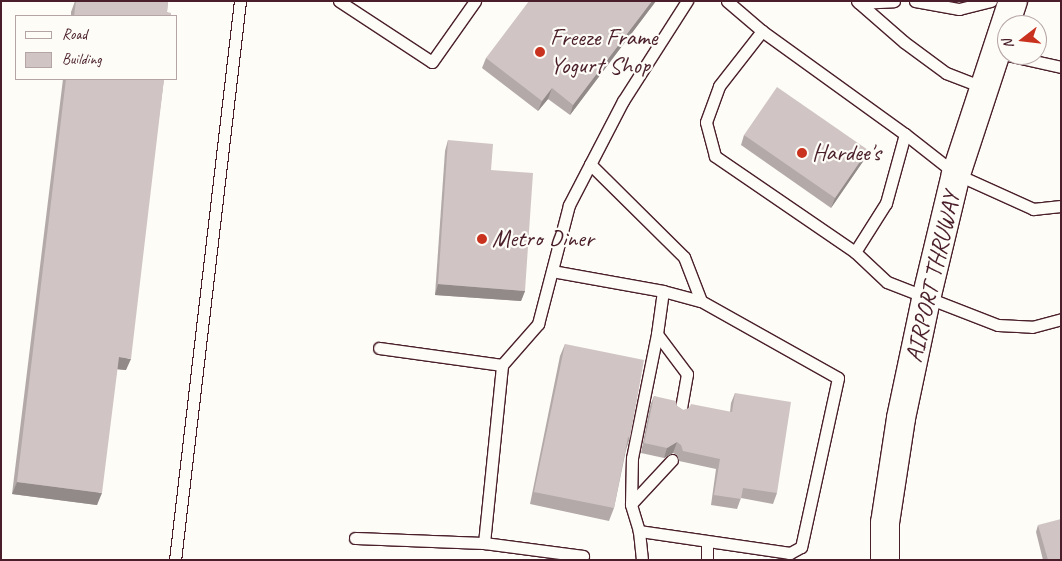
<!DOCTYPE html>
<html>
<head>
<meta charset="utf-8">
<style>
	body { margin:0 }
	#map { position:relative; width:1062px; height:561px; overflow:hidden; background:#fdfcf7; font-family:Caveat,sans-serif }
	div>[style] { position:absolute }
	.roads { filter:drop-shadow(1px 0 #4a1f2b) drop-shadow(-1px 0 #4a1f2b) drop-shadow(0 1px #4a1f2b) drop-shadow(0 -1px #4a1f2b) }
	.lane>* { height:11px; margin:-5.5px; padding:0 5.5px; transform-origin:5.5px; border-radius:5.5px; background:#fdfcf7 }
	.secondary>* { height:28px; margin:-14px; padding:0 14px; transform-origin:14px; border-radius:14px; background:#fdfcf7 }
	.wall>* { inset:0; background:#b3a9a9 }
	.shaded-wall>* { inset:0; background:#928a89 }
	.building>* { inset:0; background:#d0c5c4 }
	.dots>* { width:14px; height:14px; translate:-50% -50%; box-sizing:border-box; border:2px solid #fdfcf7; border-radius:50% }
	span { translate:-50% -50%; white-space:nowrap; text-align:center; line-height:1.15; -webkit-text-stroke:4.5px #fdfcf7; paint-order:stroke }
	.poi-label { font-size:24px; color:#4a1f2b }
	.left { translate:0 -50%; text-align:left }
	.street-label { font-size:24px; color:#4a1f2b }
	.frame { position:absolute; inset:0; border:2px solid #4a1f2b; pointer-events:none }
	.legend { position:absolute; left:15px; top:15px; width:162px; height:65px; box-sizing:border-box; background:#fdfcf7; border:1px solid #b5a4a5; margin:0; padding:6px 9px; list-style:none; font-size:15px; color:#4a1f2b }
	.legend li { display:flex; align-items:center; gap:10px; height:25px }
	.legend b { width:25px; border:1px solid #b5a4a5 }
	.north { position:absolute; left:997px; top:15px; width:50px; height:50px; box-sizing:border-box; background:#fdfcf7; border:1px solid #b5a4a5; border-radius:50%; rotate:254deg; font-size:14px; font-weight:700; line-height:20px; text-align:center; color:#4a1f2b }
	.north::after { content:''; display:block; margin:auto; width:18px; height:22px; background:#c8321e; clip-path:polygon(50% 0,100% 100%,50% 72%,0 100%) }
</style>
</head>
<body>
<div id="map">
	<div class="roads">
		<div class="lane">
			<div style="left:339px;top:1px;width:111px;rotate:33.3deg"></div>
			<div style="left:432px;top:62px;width:75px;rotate:-54.8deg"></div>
			<div style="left:727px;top:1px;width:46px;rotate:40.6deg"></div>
			<div style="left:857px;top:1px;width:62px;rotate:41.1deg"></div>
			<div style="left:904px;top:42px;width:52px;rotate:36.4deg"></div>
			<div style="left:946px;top:73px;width:42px;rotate:21deg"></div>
			<div style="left:915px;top:1px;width:45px;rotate:10.3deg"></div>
			<div style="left:959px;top:9px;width:33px;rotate:-14deg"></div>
			<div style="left:859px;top:3px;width:35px;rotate:-3deg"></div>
			<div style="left:1007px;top:55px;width:55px;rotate:12.5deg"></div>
			<div style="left:905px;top:134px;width:72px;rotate:105.4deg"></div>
			<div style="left:886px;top:203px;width:58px;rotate:122.3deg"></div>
			<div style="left:855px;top:252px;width:170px;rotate:-145.6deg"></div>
			<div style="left:715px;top:156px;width:35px;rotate:-105deg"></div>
			<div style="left:706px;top:122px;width:38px;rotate:-70deg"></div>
			<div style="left:719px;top:86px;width:70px;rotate:-52deg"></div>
			<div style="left:762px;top:31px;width:176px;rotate:35.8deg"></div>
			<div style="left:905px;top:134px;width:65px;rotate:38.1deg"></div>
			<div style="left:956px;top:174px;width:85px;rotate:24.4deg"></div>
			<div style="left:1033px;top:209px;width:28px;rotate:-6deg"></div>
			<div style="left:590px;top:164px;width:132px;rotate:44.7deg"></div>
			<div style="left:684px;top:257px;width:47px;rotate:68.9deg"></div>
			<div style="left:855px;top:252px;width:44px;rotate:43.2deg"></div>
			<div style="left:887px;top:282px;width:119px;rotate:21.2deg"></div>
			<div style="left:998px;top:325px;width:34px;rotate:3deg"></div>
			<div style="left:1032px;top:327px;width:30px;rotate:-15deg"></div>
			<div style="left:552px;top:271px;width:113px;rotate:10.2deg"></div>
			<div style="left:663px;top:291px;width:39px;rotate:15deg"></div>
			<div style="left:701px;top:301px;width:157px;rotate:29.3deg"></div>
			<div style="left:838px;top:378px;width:173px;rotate:102.3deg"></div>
			<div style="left:801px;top:547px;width:13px;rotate:151deg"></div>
			<div style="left:790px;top:553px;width:153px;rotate:-171.7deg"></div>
			<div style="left:657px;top:334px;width:50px;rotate:53.1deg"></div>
			<div style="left:687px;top:374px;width:40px;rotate:100deg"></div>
			<div style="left:502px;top:365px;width:55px;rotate:-48.7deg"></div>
			<div style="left:538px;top:324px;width:123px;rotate:-75.4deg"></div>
			<div style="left:569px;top:205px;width:117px;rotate:-62.6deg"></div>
			<div style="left:623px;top:101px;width:119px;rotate:-57.4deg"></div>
			<div style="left:631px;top:504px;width:60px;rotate:-47deg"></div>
			<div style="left:355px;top:538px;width:129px;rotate:2.2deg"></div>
			<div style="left:484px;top:543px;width:179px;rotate:-84.2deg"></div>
			<div style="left:502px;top:365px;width:124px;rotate:-172.1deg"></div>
			<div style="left:484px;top:543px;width:100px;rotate:7.5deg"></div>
			<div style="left:175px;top:560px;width:563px;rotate:-83.37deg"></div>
			<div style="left:642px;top:560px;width:29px;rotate:-96deg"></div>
			<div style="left:639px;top:531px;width:28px;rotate:-107deg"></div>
			<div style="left:631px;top:504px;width:46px;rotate:-88.8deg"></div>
			<div style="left:632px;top:458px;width:126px;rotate:-78.6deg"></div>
			<div style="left:657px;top:334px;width:43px;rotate:-82.1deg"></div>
			<div style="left:707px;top:560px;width:18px;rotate:-90deg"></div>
		</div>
		<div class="secondary">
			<div style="left:885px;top:560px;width:37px;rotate:-90deg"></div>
			<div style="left:885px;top:523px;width:106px;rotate:-81.3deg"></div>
			<div style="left:901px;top:418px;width:122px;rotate:-78.1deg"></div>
			<div style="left:926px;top:299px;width:129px;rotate:-76.5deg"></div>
			<div style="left:956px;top:174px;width:182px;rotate:-71.8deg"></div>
		</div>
	</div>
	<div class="wall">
		<div style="clip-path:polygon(75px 1px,88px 2px,88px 1px,168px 1px,167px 12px,171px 16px,71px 16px,71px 12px)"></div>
		<div style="clip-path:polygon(656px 1px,570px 115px,548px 99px,538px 111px,482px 68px,486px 58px)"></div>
		<div style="clip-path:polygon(63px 79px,164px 79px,126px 370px,117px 369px,97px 505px,12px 494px)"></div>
		<div style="clip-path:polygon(744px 135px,868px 150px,864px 160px,831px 208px,741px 145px)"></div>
		<div style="clip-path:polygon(448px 140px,491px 170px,525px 291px,521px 301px,435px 295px,445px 151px)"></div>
		<div style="clip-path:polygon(565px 344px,630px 438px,626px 450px,614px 508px,609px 521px,530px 504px,560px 356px)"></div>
		<div style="clip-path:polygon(735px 393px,777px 493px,773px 504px,741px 498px,737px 509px,711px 505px,716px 469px,679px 461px,677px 455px,673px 453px,664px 458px,641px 453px,650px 406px,654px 396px,677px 406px,683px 410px,730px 412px,731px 403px)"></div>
		<div style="clip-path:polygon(1038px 525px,1061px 560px,1043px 560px,1036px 532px)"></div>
	</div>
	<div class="shaded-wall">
		<div style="clip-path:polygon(652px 1px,656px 1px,570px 115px,573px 105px)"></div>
		<div style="clip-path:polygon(552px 88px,548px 99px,538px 111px,542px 101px)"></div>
		<div style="clip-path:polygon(868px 150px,864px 160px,831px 208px,835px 198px)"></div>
		<div style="clip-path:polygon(438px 284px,525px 291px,521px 301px,435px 295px)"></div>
		<div style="clip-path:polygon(119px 357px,131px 359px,126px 370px,114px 369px)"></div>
		<div style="clip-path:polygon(677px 442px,673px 453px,664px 458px,667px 448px)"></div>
		<div style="clip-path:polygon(17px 482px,102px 493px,97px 505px,12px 494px)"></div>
	</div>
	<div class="building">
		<div style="clip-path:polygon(76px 1px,91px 2px,91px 1px,168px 1px,167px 12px,171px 13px,171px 16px,74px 16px)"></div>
		<div style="clip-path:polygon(529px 1px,652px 1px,573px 105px,552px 88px,542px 101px,486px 58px)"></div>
		<div style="clip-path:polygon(66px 79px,164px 79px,131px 359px,119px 357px,102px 493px,17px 482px)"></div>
		<div style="clip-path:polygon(777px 87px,868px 150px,835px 198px,744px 135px)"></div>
		<div style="clip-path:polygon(448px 140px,493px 144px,491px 170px,533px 173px,525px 291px,438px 284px)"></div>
		<div style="clip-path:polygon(565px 344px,644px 360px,630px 438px,628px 437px,614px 508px,534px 492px)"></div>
		<div style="clip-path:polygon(735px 393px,791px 402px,777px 493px,743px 488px,741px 499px,714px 495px,720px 459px,683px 451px,681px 445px,677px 442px,667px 448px,644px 443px,654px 396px,676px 401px,677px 406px,683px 410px,689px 408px,691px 404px,732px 412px)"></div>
		<div style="clip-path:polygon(1061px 519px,1061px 560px,1048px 560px,1038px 525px)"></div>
	</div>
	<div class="dots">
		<div style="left:540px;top:52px;background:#c8321e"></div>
		<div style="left:802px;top:153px;background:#c8321e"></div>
		<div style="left:482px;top:239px;background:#c8321e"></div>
	</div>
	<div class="poi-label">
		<span class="left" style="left:550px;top:52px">Freeze Frame<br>Yogurt Shop</span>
		<span class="left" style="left:812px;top:153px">Hardee's</span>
		<span class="left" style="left:492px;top:239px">Metro Diner</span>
	</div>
	<div class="street-label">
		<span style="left:933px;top:277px;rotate:-77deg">AIRPORT THRUWAY</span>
	</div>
	<div class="frame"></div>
	<ul class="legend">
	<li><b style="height:6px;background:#fdfcf7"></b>Road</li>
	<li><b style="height:14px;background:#d0c5c4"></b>Building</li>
	</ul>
	<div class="north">N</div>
</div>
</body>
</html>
